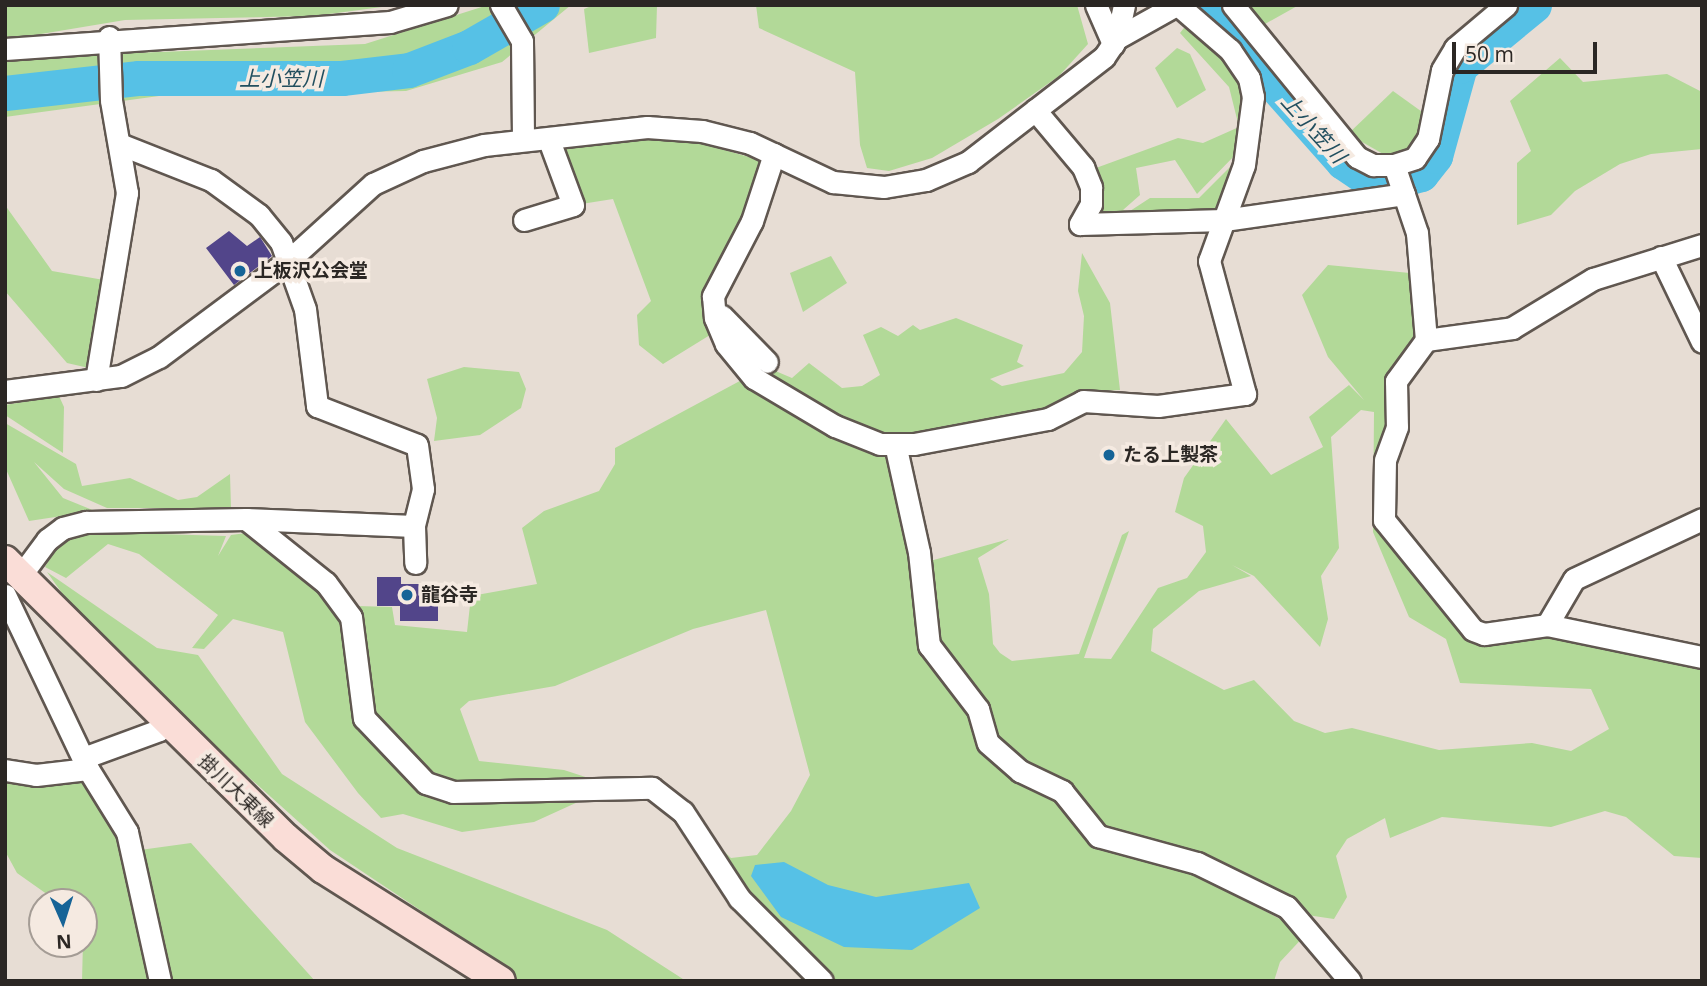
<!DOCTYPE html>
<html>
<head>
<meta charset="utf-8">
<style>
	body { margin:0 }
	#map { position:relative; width:1707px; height:986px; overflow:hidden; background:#e7ddd4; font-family:"Open Sans","Noto Sans JP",sans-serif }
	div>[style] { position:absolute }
	.green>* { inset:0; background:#b2d998 }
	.water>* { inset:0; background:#56c1e6 }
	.river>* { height:35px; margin:-17.5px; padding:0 17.5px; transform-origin:17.5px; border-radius:17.5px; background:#56c1e6 }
	.building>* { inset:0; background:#52458a }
	.roads { filter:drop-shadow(2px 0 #605750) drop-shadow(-2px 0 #605750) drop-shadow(0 2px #605750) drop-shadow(0 -2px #605750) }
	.minor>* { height:21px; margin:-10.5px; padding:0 10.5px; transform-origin:10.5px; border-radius:10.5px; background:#fff }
	.major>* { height:28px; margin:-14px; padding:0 14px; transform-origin:14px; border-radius:14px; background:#faddd7 }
	.dots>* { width:19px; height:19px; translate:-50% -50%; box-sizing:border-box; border:4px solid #f5eae1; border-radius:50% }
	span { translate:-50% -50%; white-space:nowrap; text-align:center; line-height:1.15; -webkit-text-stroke:7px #f5eae1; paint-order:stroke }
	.poi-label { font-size:19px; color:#2b2724; font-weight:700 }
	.left { translate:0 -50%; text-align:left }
	.street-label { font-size:19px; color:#2b2724 }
	.water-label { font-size:21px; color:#224f5f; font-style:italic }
	.frame { position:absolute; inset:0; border:7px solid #2b2724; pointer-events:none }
	.north { position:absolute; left:28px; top:888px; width:70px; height:70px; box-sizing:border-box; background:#f5eae1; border:2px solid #a49c95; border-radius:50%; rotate:177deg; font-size:19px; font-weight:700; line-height:28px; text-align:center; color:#2b2724 }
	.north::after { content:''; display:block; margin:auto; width:24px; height:32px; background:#166497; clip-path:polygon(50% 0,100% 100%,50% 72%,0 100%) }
	.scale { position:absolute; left:1452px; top:42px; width:145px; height:32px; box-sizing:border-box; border:4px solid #2b2724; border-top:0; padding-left:9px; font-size:21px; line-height:24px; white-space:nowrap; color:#2b2724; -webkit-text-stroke:5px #f5eae1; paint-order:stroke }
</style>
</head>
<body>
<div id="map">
	<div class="green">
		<div style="clip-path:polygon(5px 5px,397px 5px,314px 16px,125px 20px,5px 40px)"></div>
		<div style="clip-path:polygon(488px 5px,571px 5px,502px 62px,406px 91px,159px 96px,5px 117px,5px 58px,365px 44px)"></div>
		<div style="clip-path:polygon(594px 5px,657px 5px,656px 38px,589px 53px,584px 9px)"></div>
		<div style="clip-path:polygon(756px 5px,1077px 5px,1088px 44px,1059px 76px,998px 119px,932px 158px,889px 171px,867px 168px,860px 145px,855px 72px,759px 28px)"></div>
		<div style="clip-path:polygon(1246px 5px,1299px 5px,1265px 24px)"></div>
		<div style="clip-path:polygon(1187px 24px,1206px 35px,1211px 49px,1235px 69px,1244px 85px,1240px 150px,1197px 194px,1175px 160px,1136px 168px,1140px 195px,1123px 210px,1170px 219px,1087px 224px,1085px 172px,1178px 138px,1203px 143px,1239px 127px,1229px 87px,1180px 33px)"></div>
		<div style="clip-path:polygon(1177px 48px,1190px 54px,1206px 90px,1177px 108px,1155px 68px)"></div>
		<div style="clip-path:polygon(1560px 58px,1583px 82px,1667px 74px,1702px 92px,1702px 149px,1651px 154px,1620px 164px,1575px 191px,1551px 215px,1517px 225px,1517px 163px,1531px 151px,1510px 101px)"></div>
		<div style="clip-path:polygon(1393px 91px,1425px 114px,1423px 139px,1392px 159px,1348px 134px)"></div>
		<div style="clip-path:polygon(668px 134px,767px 162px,710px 314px,702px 313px,710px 335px,663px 364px,639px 345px,637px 315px,651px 301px,613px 199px,575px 205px,554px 143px)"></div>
		<div style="clip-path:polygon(1237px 160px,1222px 216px,1130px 211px,1150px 198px,1199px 198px)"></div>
		<div style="clip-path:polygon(5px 205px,52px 271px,104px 280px,102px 371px,67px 363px,5px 291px)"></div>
		<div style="clip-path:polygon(evenodd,1082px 253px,1110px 303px,1120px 390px,1079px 392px,1056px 407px,897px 456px,930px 561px,1009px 539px,978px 558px,989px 594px,993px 644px,1000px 653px,1012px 661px,1079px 654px,1122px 535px,1129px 531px,1084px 658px,1111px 659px,1158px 588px,1187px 578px,1206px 552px,1203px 526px,1175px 512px,1184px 478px,1226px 419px,1271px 475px,1323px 447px,1309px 417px,1349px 385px,1364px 400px,1328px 357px,1302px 295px,1328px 265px,1420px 274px,1426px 340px,1395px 381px,1385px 520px,1473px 630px,1547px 625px,1702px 657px,1702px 858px,1674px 856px,1626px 817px,1605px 811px,1551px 827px,1442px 817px,1390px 838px,1385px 818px,1347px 839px,1336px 856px,1347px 897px,1334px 919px,1259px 908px,1307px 933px,1280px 962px,1274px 981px,822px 981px,683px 812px,731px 858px,757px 855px,791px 811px,810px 775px,766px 610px,693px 629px,555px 686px,469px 701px,460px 709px,479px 761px,564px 770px,613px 786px,534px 822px,462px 832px,403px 814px,381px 818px,358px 793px,305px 722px,283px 632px,233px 619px,204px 649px,192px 648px,218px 615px,139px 554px,108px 544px,66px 578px,45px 567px,59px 543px,92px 532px,226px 536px,218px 556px,231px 535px,261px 531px,310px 581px,357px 606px,392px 607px,395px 625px,467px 632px,471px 596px,537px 584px,522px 528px,544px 511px,599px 491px,615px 464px,615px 448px,766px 367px,792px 378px,809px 363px,842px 388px,862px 386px,880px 375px,863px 335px,881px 327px,898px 336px,913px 325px,920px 330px,956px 318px,1023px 345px,1017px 362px,1024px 366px,990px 379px,1002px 386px,1064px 373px,1082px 352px,1084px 316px,1078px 291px,1082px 253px,1361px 410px,1374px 412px,1373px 532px,1409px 617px,1446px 639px,1460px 683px,1591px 689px,1609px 729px,1571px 751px,1532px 743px,1439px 750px,1352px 728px,1325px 733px,1294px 721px,1254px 680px,1224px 690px,1151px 651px,1153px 629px,1199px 591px,1251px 576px,1232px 565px,1254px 576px,1320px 647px,1328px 619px,1321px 576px,1339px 548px,1331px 437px,1361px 410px)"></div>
		<div style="clip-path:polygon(831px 256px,847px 283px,803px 312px,790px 273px)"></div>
		<div style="clip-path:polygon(464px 367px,519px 372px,526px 389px,521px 408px,480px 435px,434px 441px,437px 418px,427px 379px)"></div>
		<div style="clip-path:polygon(59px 396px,64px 407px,63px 453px,5px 415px,5px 405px)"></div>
		<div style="clip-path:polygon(5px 423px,76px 464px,82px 486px,130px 478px,178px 500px,197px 497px,230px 474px,231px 508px,107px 508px,64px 489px,34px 462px,63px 498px,95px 511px,29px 521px,5px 467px)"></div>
		<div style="clip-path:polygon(47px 572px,157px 648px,198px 655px,282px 774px,397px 848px,607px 930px,686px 981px,508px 981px,429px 916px,330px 850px,204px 737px,74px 610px)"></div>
		<div style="clip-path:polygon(5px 779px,13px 784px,90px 780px,140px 850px,191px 843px,315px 981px,82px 981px,84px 902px,58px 902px,17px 873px,5px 851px)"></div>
	</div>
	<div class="water">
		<div style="clip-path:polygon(784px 862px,828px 885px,876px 897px,969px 883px,980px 908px,912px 950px,844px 947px,781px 917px,751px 876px,755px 865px)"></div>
	</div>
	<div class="river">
		<div style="left:1192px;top:5px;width:41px;rotate:36deg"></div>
		<div style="left:1225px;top:29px;width:178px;rotate:48.4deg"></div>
		<div style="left:1343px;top:162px;width:29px;rotate:34deg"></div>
		<div style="left:1367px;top:178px;width:24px;rotate:9deg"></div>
		<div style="left:1391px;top:182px;width:31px;rotate:-15deg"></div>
		<div style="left:1421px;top:174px;width:23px;rotate:-52deg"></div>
		<div style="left:1435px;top:156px;width:93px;rotate:-74.5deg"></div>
		<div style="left:1460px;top:66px;width:96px;rotate:-39.5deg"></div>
		<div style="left:5px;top:93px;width:135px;rotate:-6.4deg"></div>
		<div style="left:139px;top:78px;width:203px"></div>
		<div style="left:342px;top:78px;width:67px;rotate:-6.8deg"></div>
		<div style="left:409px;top:70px;width:64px;rotate:-21deg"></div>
		<div style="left:469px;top:47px;width:84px;rotate:-29.9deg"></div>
	</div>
	<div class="building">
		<div style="clip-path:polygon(229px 231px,247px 246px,260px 237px,272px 256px,234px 285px,206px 248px)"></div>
		<div style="clip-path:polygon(377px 577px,401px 577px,401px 584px,438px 584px,438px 621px,400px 621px,400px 606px,377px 606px)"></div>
	</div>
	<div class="roads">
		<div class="minor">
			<div style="left:501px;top:5px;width:42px;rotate:59.7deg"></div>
			<div style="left:522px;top:41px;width:98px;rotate:89.4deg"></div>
			<div style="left:1096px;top:5px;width:43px;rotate:66.4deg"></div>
			<div style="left:1233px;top:5px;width:196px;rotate:50.8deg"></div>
			<div style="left:1357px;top:157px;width:18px;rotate:27deg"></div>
			<div style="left:1373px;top:165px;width:21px"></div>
			<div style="left:1394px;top:165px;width:22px;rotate:-18deg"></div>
			<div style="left:1415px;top:158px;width:23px;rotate:-56deg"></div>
			<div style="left:1428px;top:139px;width:70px;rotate:-78.5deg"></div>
			<div style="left:1442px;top:70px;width:26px;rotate:-59deg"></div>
			<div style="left:1455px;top:48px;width:67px;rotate:-40.1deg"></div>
			<div style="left:1117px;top:38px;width:68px;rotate:-29.2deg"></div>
			<div style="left:5px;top:49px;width:386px;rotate:-4deg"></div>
			<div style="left:390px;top:22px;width:59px;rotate:-16.6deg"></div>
			<div style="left:1035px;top:110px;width:75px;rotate:49.9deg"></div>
			<div style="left:1083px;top:167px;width:22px;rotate:68deg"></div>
			<div style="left:1091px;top:187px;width:17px;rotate:90deg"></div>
			<div style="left:1091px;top:204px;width:23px;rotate:119deg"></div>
			<div style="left:1080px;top:224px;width:144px;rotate:-1.6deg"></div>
			<div style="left:1224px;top:220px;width:182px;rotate:-8.2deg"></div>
			<div style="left:122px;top:145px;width:96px;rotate:21.5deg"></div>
			<div style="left:211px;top:180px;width:59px;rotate:36.1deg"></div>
			<div style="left:259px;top:215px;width:35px;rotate:51deg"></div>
			<div style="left:281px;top:242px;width:71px;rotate:70.3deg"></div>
			<div style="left:305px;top:309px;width:98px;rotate:82.9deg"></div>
			<div style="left:317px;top:406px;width:107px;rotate:21.3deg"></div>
			<div style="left:417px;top:445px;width:44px;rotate:82.2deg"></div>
			<div style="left:423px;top:489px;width:38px;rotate:104deg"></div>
			<div style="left:414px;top:526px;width:37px;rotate:88deg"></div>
			<div style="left:774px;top:154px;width:71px;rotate:108.2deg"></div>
			<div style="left:752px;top:221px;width:85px;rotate:117.5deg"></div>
			<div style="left:713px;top:296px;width:22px;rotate:85deg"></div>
			<div style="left:715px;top:318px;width:28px;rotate:67deg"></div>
			<div style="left:726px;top:344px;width:44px;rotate:50.5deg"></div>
			<div style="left:754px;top:378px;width:94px;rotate:30.7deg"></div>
			<div style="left:835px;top:426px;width:48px;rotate:21.8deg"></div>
			<div style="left:880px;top:444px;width:34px"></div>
			<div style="left:914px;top:444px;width:136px;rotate:-10.6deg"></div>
			<div style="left:1048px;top:419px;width:39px;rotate:-27deg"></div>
			<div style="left:1083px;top:401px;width:75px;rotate:3.8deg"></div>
			<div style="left:1158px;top:406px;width:88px;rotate:-7.9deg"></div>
			<div style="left:1245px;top:394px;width:138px;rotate:-105.1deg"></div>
			<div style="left:1209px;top:261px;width:102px;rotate:-70deg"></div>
			<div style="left:1244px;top:165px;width:69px;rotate:-82.5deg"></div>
			<div style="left:1253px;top:97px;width:19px;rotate:-102deg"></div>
			<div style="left:1249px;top:78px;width:34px;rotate:-124deg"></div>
			<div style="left:1230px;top:50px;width:69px;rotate:-139.1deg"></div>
			<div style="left:1394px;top:165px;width:72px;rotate:71.3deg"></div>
			<div style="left:1417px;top:233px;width:107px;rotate:85.2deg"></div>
			<div style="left:1426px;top:340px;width:87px;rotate:-7.9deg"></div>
			<div style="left:1512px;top:328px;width:95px;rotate:-31.2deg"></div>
			<div style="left:1593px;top:279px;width:114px;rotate:-17.3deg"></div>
			<div style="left:524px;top:220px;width:51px;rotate:-17deg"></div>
			<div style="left:573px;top:205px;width:69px;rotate:-110.3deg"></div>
			<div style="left:1661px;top:257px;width:94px;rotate:64.2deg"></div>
			<div style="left:722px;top:316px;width:64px;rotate:45.6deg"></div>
			<div style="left:1426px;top:340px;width:51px;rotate:126.2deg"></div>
			<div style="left:1396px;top:381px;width:46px;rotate:88.8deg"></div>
			<div style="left:1397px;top:427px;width:35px;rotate:110deg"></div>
			<div style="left:1385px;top:460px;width:60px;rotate:91deg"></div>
			<div style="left:1384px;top:520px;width:141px;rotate:51deg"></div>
			<div style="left:1473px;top:630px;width:12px;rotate:20deg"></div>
			<div style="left:1484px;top:634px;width:64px;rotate:-8.1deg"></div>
			<div style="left:1547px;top:625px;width:158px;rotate:11.7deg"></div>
			<div style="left:96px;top:380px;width:190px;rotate:-80.6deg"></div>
			<div style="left:127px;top:193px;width:94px;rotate:-99.8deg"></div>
			<div style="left:111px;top:100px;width:63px;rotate:-91.8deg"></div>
			<div style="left:5px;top:391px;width:117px;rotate:-7.4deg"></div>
			<div style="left:121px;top:376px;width:42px;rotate:-26.6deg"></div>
			<div style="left:159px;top:357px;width:161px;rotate:-36.7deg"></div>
			<div style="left:288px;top:261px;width:115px;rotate:-42.2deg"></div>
			<div style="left:373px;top:184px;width:55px;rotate:-24.7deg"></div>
			<div style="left:423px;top:161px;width:63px;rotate:-14.7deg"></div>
			<div style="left:484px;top:145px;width:164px;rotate:-6.3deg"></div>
			<div style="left:647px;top:127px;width:55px;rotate:4.2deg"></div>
			<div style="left:702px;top:131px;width:49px;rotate:14deg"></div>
			<div style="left:750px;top:143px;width:92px;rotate:25.2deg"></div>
			<div style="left:833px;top:182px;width:51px;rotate:5.6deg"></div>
			<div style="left:884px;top:187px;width:43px;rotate:-9.5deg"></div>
			<div style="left:926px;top:180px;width:46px;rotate:-23.2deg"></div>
			<div style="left:968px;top:162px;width:172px;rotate:-37.7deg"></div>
			<div style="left:1104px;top:57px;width:23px;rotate:-56deg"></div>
			<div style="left:1117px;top:38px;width:34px;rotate:-78deg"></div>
			<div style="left:895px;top:444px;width:111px;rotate:77.5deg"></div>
			<div style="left:919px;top:552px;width:94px;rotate:83.9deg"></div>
			<div style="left:929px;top:645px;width:81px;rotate:52.6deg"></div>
			<div style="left:978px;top:709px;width:35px;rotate:74deg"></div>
			<div style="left:988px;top:743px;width:43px;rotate:41.2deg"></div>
			<div style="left:1020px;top:771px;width:47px;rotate:25.5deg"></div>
			<div style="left:1062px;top:791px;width:58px;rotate:51.3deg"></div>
			<div style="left:1098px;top:836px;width:103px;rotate:15.3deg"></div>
			<div style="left:1197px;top:863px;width:100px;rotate:26.1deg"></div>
			<div style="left:1287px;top:907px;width:97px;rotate:49.6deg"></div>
			<div style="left:246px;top:519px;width:102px;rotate:38.7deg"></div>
			<div style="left:326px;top:583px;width:42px;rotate:53.7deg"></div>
			<div style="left:351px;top:617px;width:102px;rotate:82.7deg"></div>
			<div style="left:364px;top:718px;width:90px;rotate:46.4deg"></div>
			<div style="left:426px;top:783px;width:28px;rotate:18deg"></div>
			<div style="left:453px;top:792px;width:199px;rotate:-1.2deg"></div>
			<div style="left:652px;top:788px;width:39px;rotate:38deg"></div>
			<div style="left:683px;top:812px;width:103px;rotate:56.9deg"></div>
			<div style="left:739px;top:898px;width:117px;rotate:45deg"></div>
			<div style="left:21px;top:575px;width:44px;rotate:-53.4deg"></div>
			<div style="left:47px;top:540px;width:20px;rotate:-37deg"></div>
			<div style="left:63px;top:528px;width:24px;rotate:-15deg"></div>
			<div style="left:86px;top:522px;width:160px;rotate:-1.1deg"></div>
			<div style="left:246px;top:519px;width:168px;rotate:2.4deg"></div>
			<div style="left:5px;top:595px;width:193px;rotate:64.5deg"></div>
			<div style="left:88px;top:769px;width:74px;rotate:58.2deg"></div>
			<div style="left:127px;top:832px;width:153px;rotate:77.5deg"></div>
			<div style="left:1547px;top:625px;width:53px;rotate:-59.6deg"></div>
			<div style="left:1574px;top:579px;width:141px;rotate:-25.1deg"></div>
			<div style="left:83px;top:758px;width:81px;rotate:-20.2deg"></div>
			<div style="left:159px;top:730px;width:9px;rotate:-49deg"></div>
			<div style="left:5px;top:770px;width:31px;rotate:9deg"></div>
			<div style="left:36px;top:775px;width:52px;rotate:-6.6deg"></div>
		</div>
		<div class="major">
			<div style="left:5px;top:560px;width:395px;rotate:44.7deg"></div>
			<div style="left:286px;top:838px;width:48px;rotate:40deg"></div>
			<div style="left:323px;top:869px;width:210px;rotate:32.2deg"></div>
		</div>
	</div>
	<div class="dots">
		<div style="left:240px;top:271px;background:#166497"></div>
		<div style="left:1109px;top:455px;background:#166497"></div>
		<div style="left:407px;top:595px;background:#166497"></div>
	</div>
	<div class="poi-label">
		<span class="left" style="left:254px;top:271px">上板沢公会堂</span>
		<span class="left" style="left:1123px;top:455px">たる上製茶</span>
		<span class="left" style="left:421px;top:595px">龍谷寺</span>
	</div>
	<div class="street-label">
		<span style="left:236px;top:791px;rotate:44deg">掛川大東線</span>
	</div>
	<div class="water-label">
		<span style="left:281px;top:78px">上小笠川</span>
		<span style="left:1314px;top:128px;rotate:48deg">上小笠川</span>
	</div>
	<div class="frame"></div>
	<div class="north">N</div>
	<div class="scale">50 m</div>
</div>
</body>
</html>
